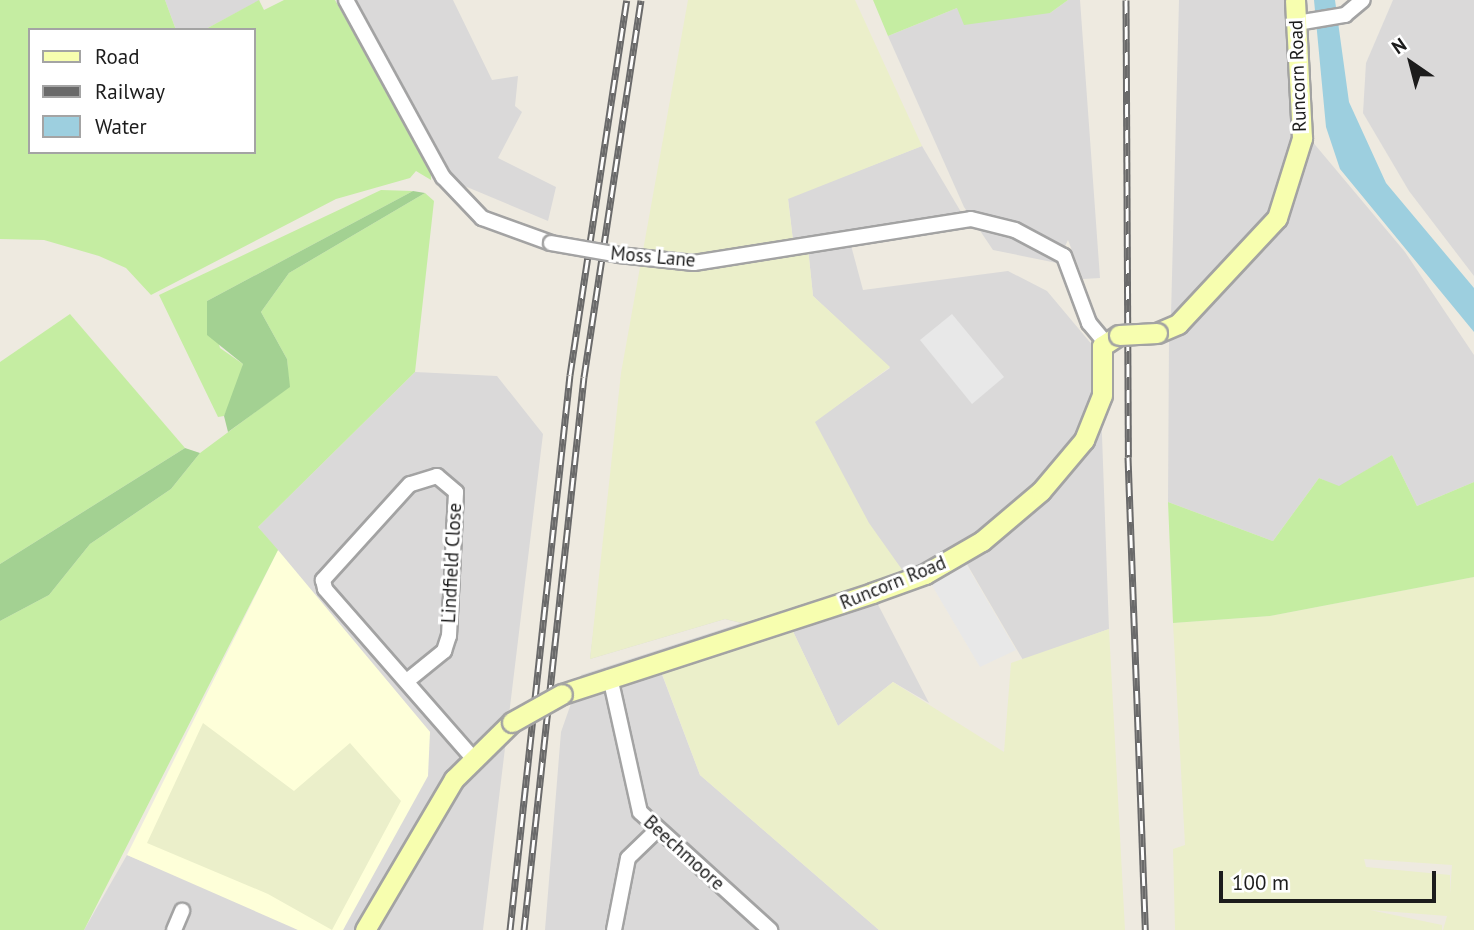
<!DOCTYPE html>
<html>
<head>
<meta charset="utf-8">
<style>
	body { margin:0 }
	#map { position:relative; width:1474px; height:930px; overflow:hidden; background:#eeeae0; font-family:"PT Sans",sans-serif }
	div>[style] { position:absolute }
	.residential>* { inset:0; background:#dad9d9 }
	.education>* { inset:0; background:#feffd9 }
	.farmland>* { inset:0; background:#ebefca }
	.grass>* { inset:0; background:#c5eda2 }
	.forest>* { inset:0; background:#a3d192 }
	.parking>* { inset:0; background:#e8e8e8 }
	.water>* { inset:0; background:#9dcfdf }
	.roads { filter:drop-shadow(2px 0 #a3a3a3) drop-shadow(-2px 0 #a3a3a3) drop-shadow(0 2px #a3a3a3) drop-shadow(0 -2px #a3a3a3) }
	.street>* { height:14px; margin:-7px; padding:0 7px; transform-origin:7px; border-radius:7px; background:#fff }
	.secondary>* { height:19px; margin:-9.5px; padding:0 9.5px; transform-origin:9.5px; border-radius:9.5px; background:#f7feaf }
	.rail>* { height:7px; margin-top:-3.5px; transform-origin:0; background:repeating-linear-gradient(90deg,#fff 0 13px,#6a6a6a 0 26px); box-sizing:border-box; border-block:2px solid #6a6a6a }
	.bridges { filter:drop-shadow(2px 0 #a3a3a3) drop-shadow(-2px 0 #a3a3a3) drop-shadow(0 2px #a3a3a3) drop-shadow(0 -2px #a3a3a3) }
	.street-bridge>* { height:14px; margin:-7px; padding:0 7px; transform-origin:7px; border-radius:7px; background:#fff }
	.secondary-bridge>* { height:19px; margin:-9.5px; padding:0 9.5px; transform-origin:9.5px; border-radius:9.5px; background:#f7feaf }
	span { translate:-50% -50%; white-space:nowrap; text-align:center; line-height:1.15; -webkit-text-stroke:6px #fff; paint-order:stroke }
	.street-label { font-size:19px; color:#1c1c1c }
	.legend { position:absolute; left:28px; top:28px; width:228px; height:126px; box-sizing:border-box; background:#fff; border:2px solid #a4a4a4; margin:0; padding:9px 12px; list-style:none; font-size:21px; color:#1c1c1c }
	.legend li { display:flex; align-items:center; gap:14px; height:35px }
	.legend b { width:35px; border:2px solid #a4a4a4 }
	.north { position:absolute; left:1376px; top:28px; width:70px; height:70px; -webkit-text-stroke:5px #fff; paint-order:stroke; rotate:325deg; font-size:19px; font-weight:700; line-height:28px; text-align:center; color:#1c1c1c }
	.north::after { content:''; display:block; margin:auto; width:24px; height:32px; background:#1c1c1c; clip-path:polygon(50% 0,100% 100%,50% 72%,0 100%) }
	.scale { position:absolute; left:1219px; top:871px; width:217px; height:32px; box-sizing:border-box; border:4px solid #1c1c1c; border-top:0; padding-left:9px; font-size:21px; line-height:24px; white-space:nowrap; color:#1c1c1c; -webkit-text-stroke:5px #fff; paint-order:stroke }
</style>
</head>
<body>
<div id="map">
	<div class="residential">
		<div style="clip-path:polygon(165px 0,260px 0,204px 30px,176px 30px)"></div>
		<div style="clip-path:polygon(346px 0,453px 0,492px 80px,518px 76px,515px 106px,522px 112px,498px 158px,556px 187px,548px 221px,443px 177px)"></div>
		<div style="clip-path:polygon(1068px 0,1080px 0,1100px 278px,1083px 279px,1068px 240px,1057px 263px,993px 250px,964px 207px,888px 36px,957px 8px,1050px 13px)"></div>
		<div style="clip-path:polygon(1179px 0,1285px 0,1293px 108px,1289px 157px,1272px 216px,1171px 316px)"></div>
		<div style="clip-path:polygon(1393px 0,1474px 0,1474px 276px,1409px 191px,1363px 113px,1366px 63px)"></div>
		<div style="clip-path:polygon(1311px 140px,1405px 252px,1474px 355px,1474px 482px,1417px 506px,1392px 455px,1339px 487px,1319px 478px,1273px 541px,1168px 502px,1169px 339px,1266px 249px,1289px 214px)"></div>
		<div style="clip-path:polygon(922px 146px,961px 212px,849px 238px,863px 290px,1008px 271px,1047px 291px,1099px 353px,1109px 629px,1023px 660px,961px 554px,872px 593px,929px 703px,893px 682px,838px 726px,789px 623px,658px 664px,700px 775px,879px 930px,545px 930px,561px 732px,581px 675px,741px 623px,725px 619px,590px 659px,604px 548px,815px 421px,890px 368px,813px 296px,808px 248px,794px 249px,788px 198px)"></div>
		<div style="clip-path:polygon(415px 372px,497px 376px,543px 434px,483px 930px,343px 930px,430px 732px,258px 527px)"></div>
		<div style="clip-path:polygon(127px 855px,265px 912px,298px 930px,84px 930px)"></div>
	</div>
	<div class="education">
		<div style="clip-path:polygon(278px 550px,430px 732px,428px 776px,343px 930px,298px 930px,127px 855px)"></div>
	</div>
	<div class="farmland">
		<div style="clip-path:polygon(688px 0,855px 0,922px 146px,788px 199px,794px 249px,808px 248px,813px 296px,890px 367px,815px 422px,869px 523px,903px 571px,830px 599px,742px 623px,725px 619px,590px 659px,621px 373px)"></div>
		<div style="clip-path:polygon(evenodd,1474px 577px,1474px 930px,1443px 930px,1447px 916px,1370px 910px,1442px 925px,1442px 930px,1175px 930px,1173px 849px,1185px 845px,1173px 623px,1270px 616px,1474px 577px,1364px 859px,1452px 865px,1450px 894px,1450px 875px,1366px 867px,1364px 859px)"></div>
		<div style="clip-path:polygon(789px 623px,838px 726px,893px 682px,1004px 752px,1011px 663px,1109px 629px,1125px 930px,879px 930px,700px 775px,658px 663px)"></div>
		<div style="clip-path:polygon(203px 723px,294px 791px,350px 743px,401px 801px,332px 930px,268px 894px,147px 843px)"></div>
	</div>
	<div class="grass">
		<div style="clip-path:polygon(0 0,165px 0,176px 30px,30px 30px,30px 152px,254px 152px,254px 30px,204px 30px,259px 0,264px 10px,284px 0,335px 0,431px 169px,431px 180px,416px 171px,410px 178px,336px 199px,151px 295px,126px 268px,99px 256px,44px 240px,0 239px)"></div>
		<div style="clip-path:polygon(873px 0,1068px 0,1050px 13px,964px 25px,957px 8px,888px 36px)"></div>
		<div style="clip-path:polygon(381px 190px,413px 191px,207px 301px,220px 348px,243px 364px,237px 390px,224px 416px,218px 417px,159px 295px)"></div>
		<div style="clip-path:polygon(425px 193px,434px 201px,415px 372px,258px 527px,278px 550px,84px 930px,0 930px,0 621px,49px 595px,90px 544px,171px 489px,200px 453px,289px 387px,287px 359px,261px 312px,289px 273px)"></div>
		<div style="clip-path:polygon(70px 314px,185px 448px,0 564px,0 362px)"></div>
		<div style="clip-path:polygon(1392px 455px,1417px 506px,1474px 482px,1474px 577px,1270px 616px,1173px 623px,1168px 502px,1273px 541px,1319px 478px,1339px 486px)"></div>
	</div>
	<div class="forest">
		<div style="clip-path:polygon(413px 191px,425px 193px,289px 273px,261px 312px,287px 359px,290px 387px,228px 432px,224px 416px,243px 364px,207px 335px,207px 301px)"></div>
		<div style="clip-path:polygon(185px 448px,200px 453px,171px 489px,90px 544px,49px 595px,0 621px,0 564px)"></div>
	</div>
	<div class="parking">
		<div style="clip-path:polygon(952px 314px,1004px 377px,972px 404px,920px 340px)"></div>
		<div style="clip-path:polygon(966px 564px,1016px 650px,980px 667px,930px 582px)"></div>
	</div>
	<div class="water">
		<div style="clip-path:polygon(1314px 0,1335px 0,1349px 102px,1386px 183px,1474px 288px,1474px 332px,1340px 169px,1326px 127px)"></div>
	</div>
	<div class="roads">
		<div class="street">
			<div style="left:346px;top:0;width:202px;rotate:61.3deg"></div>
			<div style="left:443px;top:177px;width:57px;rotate:46.4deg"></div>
			<div style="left:482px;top:218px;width:73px;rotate:19.9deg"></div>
			<div style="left:1297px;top:23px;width:49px;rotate:-9.5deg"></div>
			<div style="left:1345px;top:15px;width:23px;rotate:-40deg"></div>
			<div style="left:619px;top:255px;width:75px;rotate:6.1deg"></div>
			<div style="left:694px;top:263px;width:280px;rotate:-9deg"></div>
			<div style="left:971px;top:219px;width:45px;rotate:14deg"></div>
			<div style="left:1015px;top:230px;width:55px;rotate:28deg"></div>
			<div style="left:1064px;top:256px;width:72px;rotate:69.5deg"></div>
			<div style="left:1089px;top:323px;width:25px;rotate:50deg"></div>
			<div style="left:610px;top:677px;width:138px;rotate:77.5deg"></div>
			<div style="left:640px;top:812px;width:176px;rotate:42.2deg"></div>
			<div style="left:407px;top:681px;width:48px;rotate:-39deg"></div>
			<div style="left:444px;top:651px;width:16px;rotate:-72deg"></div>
			<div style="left:449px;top:636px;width:144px;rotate:-87.2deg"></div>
			<div style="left:456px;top:492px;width:25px;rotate:-140deg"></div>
			<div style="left:437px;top:476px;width:28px;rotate:163deg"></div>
			<div style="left:410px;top:484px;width:130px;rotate:132.2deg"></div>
			<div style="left:323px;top:580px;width:9px;rotate:77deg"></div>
			<div style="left:325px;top:589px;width:222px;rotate:48.8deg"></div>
			<div style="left:174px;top:930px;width:21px;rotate:-67deg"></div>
			<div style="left:614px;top:930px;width:73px;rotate:-79deg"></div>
			<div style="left:628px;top:858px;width:40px;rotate:-44deg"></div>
		</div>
		<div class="secondary">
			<div style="left:1157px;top:333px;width:23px;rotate:-23deg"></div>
			<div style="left:1178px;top:324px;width:145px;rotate:-47deg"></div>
			<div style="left:1277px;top:218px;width:84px;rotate:-72.6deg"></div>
			<div style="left:1302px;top:138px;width:138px;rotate:-92.9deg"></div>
			<div style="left:562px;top:694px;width:326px;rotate:-18deg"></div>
			<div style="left:872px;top:593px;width:56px;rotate:-19.7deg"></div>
			<div style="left:925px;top:574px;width:66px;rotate:-30.1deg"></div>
			<div style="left:982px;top:541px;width:77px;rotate:-40.3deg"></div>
			<div style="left:1041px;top:491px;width:67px;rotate:-49.9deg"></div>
			<div style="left:1084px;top:440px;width:48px;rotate:-68.2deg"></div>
			<div style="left:1102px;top:395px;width:49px;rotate:-90deg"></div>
			<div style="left:1102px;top:346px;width:20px;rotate:-33deg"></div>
			<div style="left:365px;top:930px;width:175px;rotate:-59.5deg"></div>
			<div style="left:454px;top:779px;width:81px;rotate:-44.5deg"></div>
		</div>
	</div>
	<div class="rail">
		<div style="left:1126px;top:0;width:457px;rotate:89.7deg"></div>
		<div style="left:1128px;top:457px;width:473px;rotate:87.9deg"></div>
		<div style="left:510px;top:930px;width:558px;rotate:-83.83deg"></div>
		<div style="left:570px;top:375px;width:379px;rotate:-81.4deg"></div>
		<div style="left:524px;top:930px;width:556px;rotate:-83.81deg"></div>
		<div style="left:584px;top:377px;width:381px;rotate:-81.4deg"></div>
	</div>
	<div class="bridges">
		<div class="street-bridge">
			<div style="left:551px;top:243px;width:69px;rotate:10deg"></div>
		</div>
		<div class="secondary-bridge">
			<div style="left:1119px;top:335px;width:38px;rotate:-3deg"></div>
			<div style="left:512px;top:722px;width:57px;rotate:-29.2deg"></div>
		</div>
	</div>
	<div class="street-label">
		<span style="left:1298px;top:76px;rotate:-92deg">Runcorn Road</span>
		<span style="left:653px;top:257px;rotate:5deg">Moss Lane</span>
		<span style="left:452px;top:563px;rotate:-87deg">Lindfield Close</span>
		<span style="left:893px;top:583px;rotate:-22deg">Runcorn Road</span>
		<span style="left:684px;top:853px;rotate:42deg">Beechmoore</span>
	</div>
	<ul class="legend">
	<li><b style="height:9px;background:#f7feaf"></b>Road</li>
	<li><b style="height:9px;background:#6a6a6a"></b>Railway</li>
	<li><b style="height:19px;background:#9dcfdf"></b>Water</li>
	</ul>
	<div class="north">N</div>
	<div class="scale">100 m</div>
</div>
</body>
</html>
